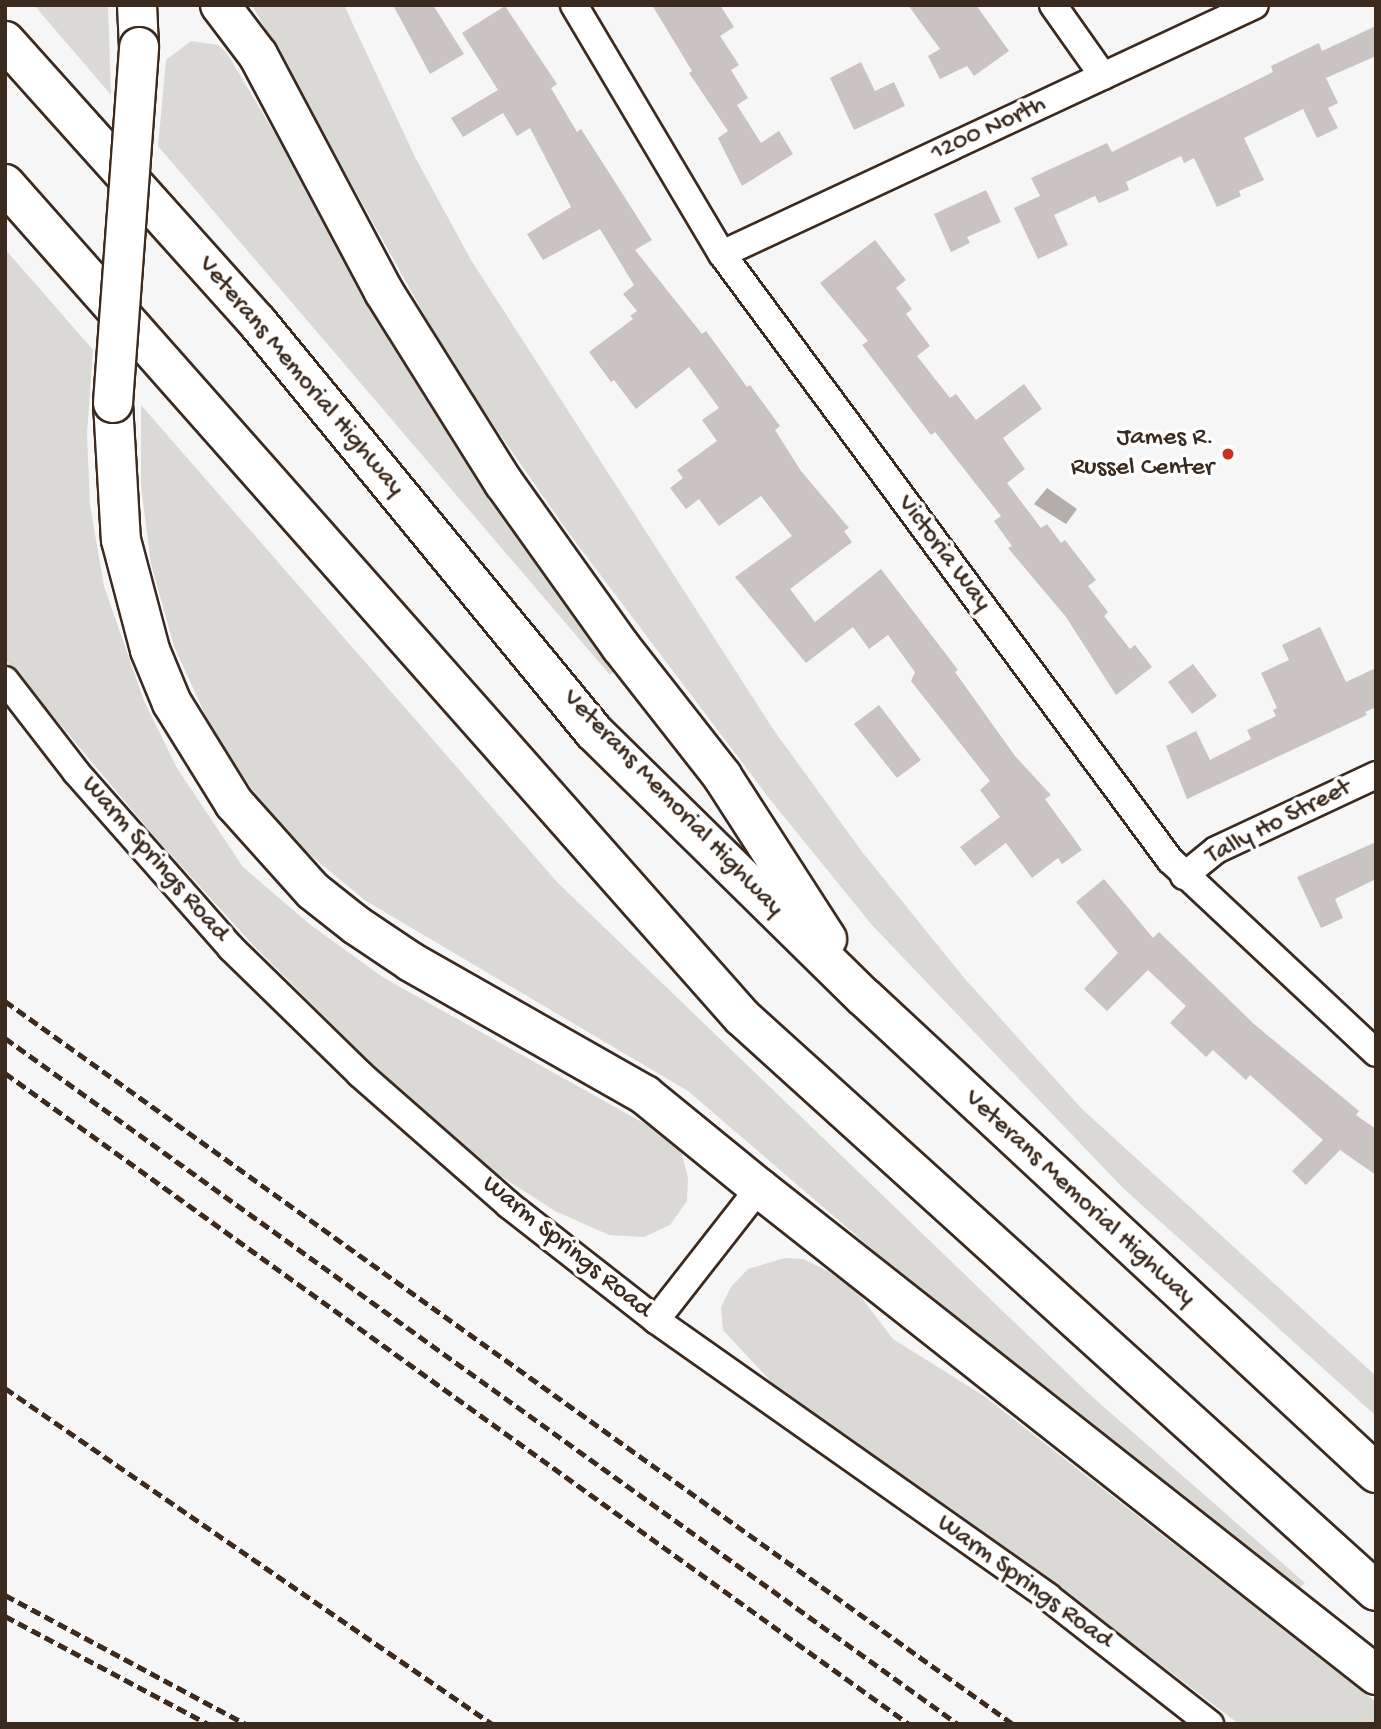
<!DOCTYPE html>
<html>
<head>
<meta charset="utf-8">
<style>
	body { margin:0 }
	#map { position:relative; width:1381px; height:1729px; overflow:hidden; background:#f7f6f6; font-family:"Gochi Hand",sans-serif }
	div>[style] { position:absolute }
	.green>* { inset:0; background:#dbd9d6 }
	.water>* { inset:0; background:#b4aeaa }
	.building>* { inset:0; background:#c9c3c1 }
	.roads { filter:drop-shadow(2px 0 #3b2a1e) drop-shadow(-2px 0 #3b2a1e) drop-shadow(0 2px #3b2a1e) drop-shadow(0 -2px #3b2a1e) }
	.minor>* { height:26px; margin:-13px; padding:0 13px; transform-origin:13px; border-radius:13px; background:#fff }
	.secondary>* { height:38px; margin:-19px; padding:0 19px; transform-origin:19px; border-radius:19px; background:#fff }
	.motorway>* { height:38px; margin:-19px; padding:0 19px; transform-origin:19px; border-radius:19px; background:#fff }
	.rail>* { height:5px; margin-top:-2.5px; transform-origin:0; background:repeating-linear-gradient(90deg,#3b2a1e 0 10px,transparent 0 15px) }
	.bridges { filter:drop-shadow(2px 0 #3b2a1e) drop-shadow(-2px 0 #3b2a1e) drop-shadow(0 2px #3b2a1e) drop-shadow(0 -2px #3b2a1e) }
	.secondary-bridge>* { height:38px; margin:-19px; padding:0 19px; transform-origin:19px; border-radius:19px; background:#fff }
	.dots>* { width:19px; height:19px; translate:-50% -50%; box-sizing:border-box; border:4px solid #fff; border-radius:50% }
	span { translate:-50% -50%; white-space:nowrap; text-align:center; line-height:1.15; -webkit-text-stroke:7px #fff; paint-order:stroke }
	.street-label { font-size:26px; color:#3b2a1e }
	.poi-label { font-size:26px; color:#3b2a1e }
	.right { translate:-100% -50%; text-align:right }
	.frame { position:absolute; inset:0; border:7px solid #3b2a1e; pointer-events:none }
</style>
</head>
<body>
<div id="map">
	<div class="green">
		<div style="clip-path:polygon(34px 5px,108px 5px,111px 95px)"></div>
		<div style="clip-path:polygon(252px 5px,344px 5px,415px 157px,471px 260px,773px 729px,863px 853px,965px 979px,1082px 1109px,1376px 1376px,1376px 1416px,1123px 1188px,872px 925px,772px 802px,568px 532px,455px 370px)"></div>
		<div style="clip-path:polygon(191px 41px,218px 45px,227px 53px,367px 289px,621px 664px,610px 675px,158px 146px,166px 60px)"></div>
		<div style="clip-path:polygon(5px 249px,93px 350px,87px 434px,90px 505px,104px 586px,144px 701px,177px 768px,243px 867px,308px 923px,384px 978px,667px 1136px,681px 1150px,688px 1178px,687px 1201px,670px 1225px,644px 1237px,609px 1235px,555px 1211px,488px 1168px,371px 1063px,254px 946px,154px 836px,5px 659px)"></div>
		<div style="clip-path:polygon(141px 405px,557px 882px,1088px 1393px,1305px 1583px,1292px 1594px,986px 1347px,688px 1091px,366px 901px,299px 846px,256px 795px,213px 732px,174px 646px,151px 564px,141px 487px)"></div>
		<div style="clip-path:polygon(785px 1258px,803px 1259px,828px 1271px,857px 1292px,893px 1339px,984px 1396px,1376px 1702px,1376px 1724px,1239px 1724px,1038px 1572px,774px 1385px,723px 1330px,721px 1307px,731px 1287px,748px 1269px)"></div>
	</div>
	<div class="water">
		<div style="clip-path:polygon(1047px 488px,1077px 509px,1066px 524px,1034px 504px)"></div>
	</div>
	<div class="building">
		<div style="clip-path:polygon(393px 5px,433px 5px,464px 54px,430px 74px)"></div>
		<div style="clip-path:polygon(652px 5px,720px 5px,734px 27px,720px 36px,739px 65px,731px 70px,748px 98px,737px 105px,761px 143px,779px 131px,793px 154px,742px 186px,718px 138px,728px 131px,689px 73px,692px 71px)"></div>
		<div style="clip-path:polygon(908px 5px,976px 5px,1009px 51px,974px 76px,967px 66px,940px 79px,928px 56px,940px 49px)"></div>
		<div style="clip-path:polygon(505px 6px,557px 84px,551px 88px,577px 132px,581px 129px,652px 240px,635px 250px,702px 334px,706px 331px,747px 387px,750px 385px,780px 426px,775px 430px,801px 471px,849px 528px,844px 531px,852px 542px,790px 589px,815px 622px,881px 569px,958px 670px,955px 672px,1015px 756px,1051px 795px,1045px 799px,1082px 850px,1062px 864px,1058px 858px,1032px 878px,1006px 843px,975px 866px,960px 847px,1000px 817px,980px 790px,990px 781px,911px 681px,915px 672px,888px 635px,869px 649px,853px 627px,806px 663px,735px 577px,792px 536px,761px 496px,719px 526px,699px 499px,686px 509px,670px 488px,683px 478px,677px 470px,717px 441px,702px 420px,719px 408px,689px 367px,636px 409px,614px 380px,611px 382px,589px 352px,633px 319px,630px 316px,637px 311px,623px 294px,634px 285px,600px 229px,543px 260px,527px 234px,571px 207px,530px 128px,517px 136px,503px 113px,463px 137px,451px 118px,498px 90px,462px 33px)"></div>
		<div style="clip-path:polygon(1376px 26px,1376px 56px,1326px 78px,1338px 103px,1328px 108px,1338px 128px,1317px 138px,1303px 109px,1244px 138px,1264px 180px,1239px 191px,1241px 196px,1217px 207px,1194px 158px,1184px 163px,1181px 156px,1126px 182px,1129px 190px,1099px 203px,1095px 196px,1054px 215px,1068px 245px,1038px 259px,1014px 208px,1040px 196px,1031px 178px,1107px 143px,1112px 152px,1273px 72px,1271px 66px,1319px 43px,1322px 51px)"></div>
		<div style="clip-path:polygon(861px 62px,875px 91px,894px 82px,905px 106px,854px 130px,830px 78px)"></div>
		<div style="clip-path:polygon(986px 190px,1001px 222px,967px 237px,970px 243px,951px 252px,934px 214px)"></div>
		<div style="clip-path:polygon(875px 240px,906px 280px,896px 288px,912px 309px,906px 314px,930px 346px,917px 356px,950px 398px,956px 394px,976px 420px,1024px 384px,1042px 409px,1003px 438px,1025px 469px,1007px 483px,1041px 528px,1047px 524px,1061px 543px,1065px 540px,1096px 580px,1088px 586px,1108px 612px,1104px 616px,1130px 649px,1135px 645px,1152px 667px,1116px 695px,1066px 617px,1008px 548px,1012px 546px,994px 521px,1001px 516px,935px 432px,931px 435px,862px 345px,868px 341px,820px 283px)"></div>
		<div style="clip-path:polygon(1320px 627px,1346px 682px,1376px 668px,1376px 707px,1365px 712px,1367px 715px,1187px 799px,1166px 746px,1196px 731px,1210px 760px,1251px 739px,1247px 730px,1276px 716px,1273px 710px,1277px 708px,1261px 673px,1289px 660px,1282px 645px)"></div>
		<div style="clip-path:polygon(1193px 664px,1217px 696px,1192px 714px,1168px 682px)"></div>
		<div style="clip-path:polygon(879px 705px,921px 760px,897px 778px,854px 724px)"></div>
		<div style="clip-path:polygon(1376px 842px,1376px 879px,1335px 899px,1343px 918px,1321px 928px,1297px 877px)"></div>
		<div style="clip-path:polygon(1104px 879px,1153px 938px,1159px 932px,1254px 1024px,1359px 1111px,1356px 1115px,1376px 1129px,1376px 1175px,1340px 1150px,1306px 1185px,1292px 1171px,1323px 1140px,1250px 1075px,1246px 1080px,1213px 1050px,1206px 1057px,1170px 1023px,1186px 1006px,1148px 970px,1107px 1011px,1084px 989px,1118px 953px,1076px 902px)"></div>
	</div>
	<div class="roads">
		<div class="minor">
			<div style="left:574px;top:5px;width:290px;rotate:59.3deg"></div>
			<div style="left:722px;top:254px;width:754px;rotate:53.53deg"></div>
			<div style="left:1170px;top:860px;width:282px;rotate:43.1deg"></div>
			<div style="left:1053px;top:5px;width:87px;rotate:54.8deg"></div>
			<div style="left:722px;top:254px;width:588px;rotate:-25.04deg"></div>
			<div style="left:5px;top:680px;width:116px;rotate:52.3deg"></div>
			<div style="left:76px;top:772px;width:235px;rotate:48.6deg"></div>
			<div style="left:231px;top:948px;width:180px;rotate:44.3deg"></div>
			<div style="left:360px;top:1074px;width:198px;rotate:41.3deg"></div>
			<div style="left:509px;top:1205px;width:187px;rotate:38deg"></div>
			<div style="left:656px;top:1320px;width:480px;rotate:35.2deg"></div>
			<div style="left:1048px;top:1597px;width:206px;rotate:38.1deg"></div>
			<div style="left:1184px;top:876px;width:41px;rotate:-39.1deg"></div>
			<div style="left:1216px;top:850px;width:177px;rotate:-25.1deg"></div>
			<div style="left:656px;top:1320px;width:167px;rotate:-52deg"></div>
		</div>
		<div class="secondary">
			<div style="left:137px;top:5px;width:42px;rotate:87.3deg"></div>
			<div style="left:113px;top:403px;width:137px;rotate:86.7deg"></div>
			<div style="left:121px;top:540px;width:114px;rotate:75.2deg"></div>
			<div style="left:150px;top:650px;width:57px;rotate:67.5deg"></div>
			<div style="left:172px;top:703px;width:118px;rotate:58.2deg"></div>
			<div style="left:234px;top:803px;width:118px;rotate:48.1deg"></div>
			<div style="left:313px;top:891px;width:55px;rotate:38.3deg"></div>
			<div style="left:356px;top:925px;width:66px;rotate:33.9deg"></div>
			<div style="left:411px;top:962px;width:269px;rotate:29.6deg"></div>
			<div style="left:645px;top:1095px;width:147px;rotate:39.2deg"></div>
		</div>
		<div class="motorway">
			<div style="left:220px;top:5px;width:63px;rotate:52.8deg"></div>
			<div style="left:258px;top:55px;width:268px;rotate:62deg"></div>
			<div style="left:384px;top:292px;width:226px;rotate:57.9deg"></div>
			<div style="left:504px;top:483px;width:201px;rotate:54.5deg"></div>
			<div style="left:621px;top:647px;width:164px;rotate:51.9deg"></div>
			<div style="left:722px;top:776px;width:194px;rotate:57.2deg"></div>
			<div style="left:5px;top:41px;width:379px;rotate:48.1deg"></div>
			<div style="left:258px;top:323px;width:529px;rotate:50.6deg"></div>
			<div style="left:594px;top:732px;width:378px;rotate:44.5deg"></div>
			<div style="left:864px;top:997px;width:699px;rotate:42.91deg"></div>
			<div style="left:5px;top:184px;width:1112px;rotate:48.5deg"></div>
			<div style="left:742px;top:1017px;width:855px;rotate:42.16deg"></div>
			<div style="left:759px;top:1188px;width:786px;rotate:38.28deg"></div>
		</div>
	</div>
	<div class="rail">
		<div style="left:5px;top:1001px;width:1240px;rotate:35.65deg"></div>
		<div style="left:5px;top:1038px;width:1174px;rotate:35.75deg"></div>
		<div style="left:5px;top:1073px;width:1114px;rotate:35.76deg"></div>
		<div style="left:5px;top:1388px;width:592px;rotate:34.6deg"></div>
		<div style="left:5px;top:1595px;width:273px;rotate:28.2deg"></div>
		<div style="left:5px;top:1616px;width:230px;rotate:28deg"></div>
	</div>
	<div class="bridges">
		<div class="secondary-bridge">
			<div style="left:113px;top:403px;width:357px;rotate:-85.8deg"></div>
		</div>
	</div>
	<div class="dots">
		<div style="left:1228px;top:454px;background:#c8321e"></div>
	</div>
	<div class="street-label">
		<span style="left:989px;top:130px;rotate:-25deg">1200 North</span>
		<span style="left:300px;top:377px;rotate:50deg">Veterans Memorial Highway</span>
		<span style="left:943px;top:554px;rotate:53deg">Victoria Way</span>
		<span style="left:672px;top:804px;rotate:46deg">Veterans Memorial Highway</span>
		<span style="left:1279px;top:823px;rotate:-27deg">Tally Ho Street</span>
		<span style="left:154px;top:860px;rotate:49deg">Warm Springs Road</span>
		<span style="left:1079px;top:1199px;rotate:43deg">Veterans Memorial Highway</span>
		<span style="left:566px;top:1248px;rotate:39deg">Warm Springs Road</span>
		<span style="left:1024px;top:1583px;rotate:36deg">Warm Springs Road</span>
	</div>
	<div class="poi-label">
		<span class="right" style="left:1214px;top:454px">James R.<br>Russel Center</span>
	</div>
	<div class="frame"></div>
</div>
</body>
</html>
